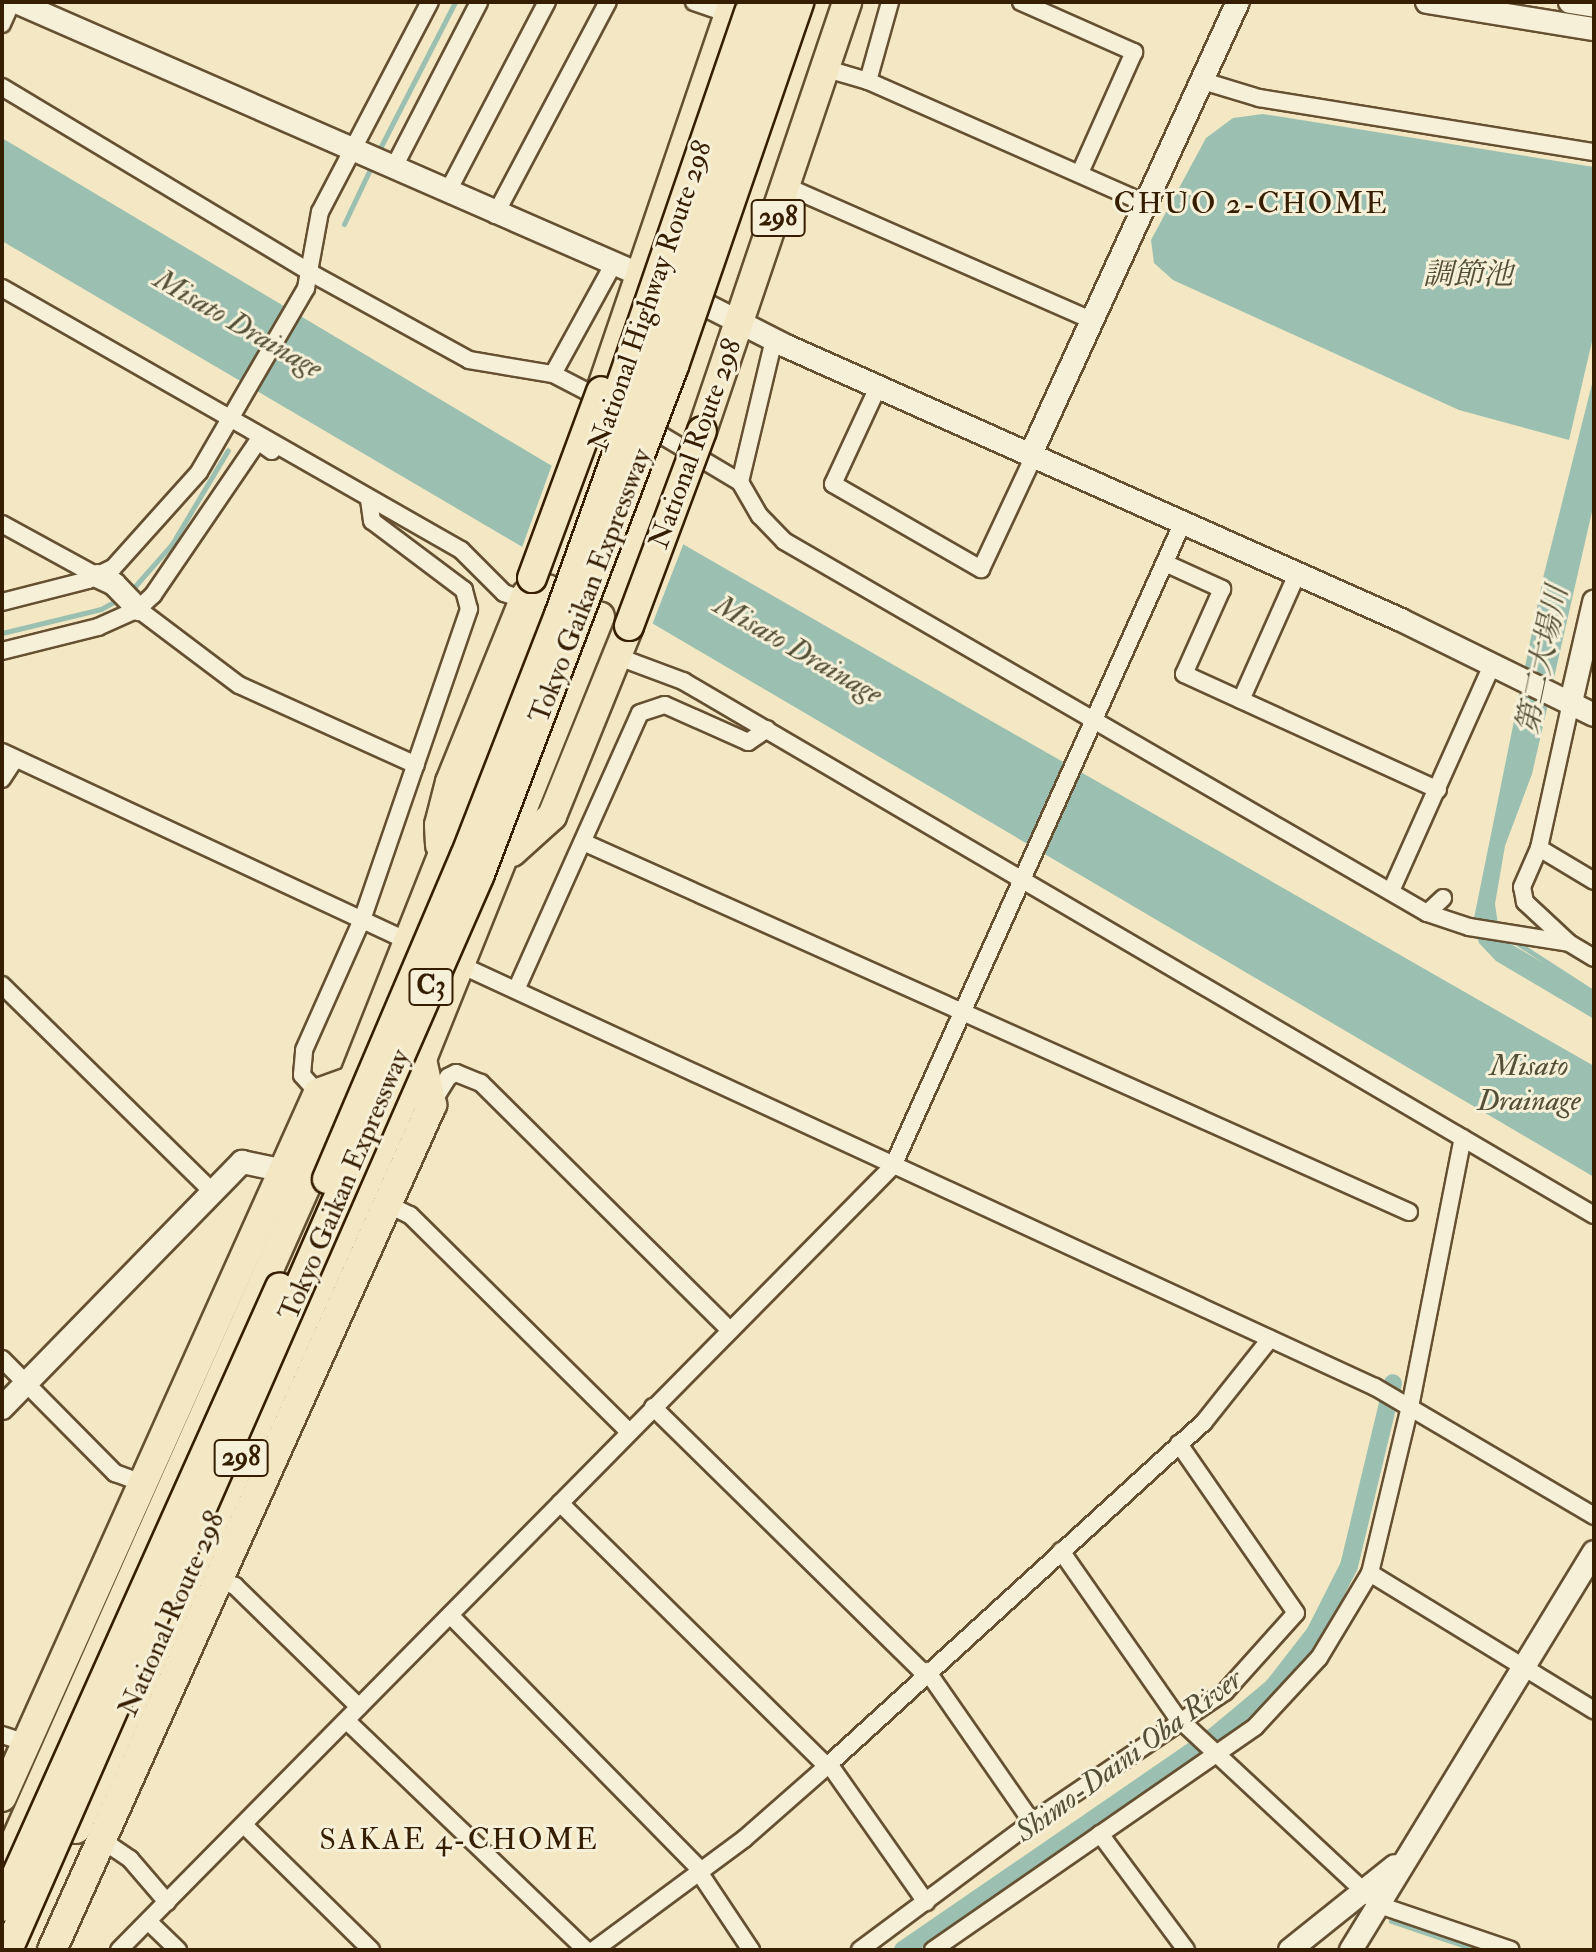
<!DOCTYPE html>
<html>
<head>
<meta charset="utf-8">
<style>
	body { margin:0 }
	#map { position:relative; width:1596px; height:1952px; overflow:hidden; background:#f3e8c3; font-family:"IM FELL Double Pica","Noto Serif JP",serif }
	div>[style] { position:absolute }
	.water>* { inset:0; background:#9bc0b1 }
	.pier>* { inset:0; background:#f3e8c3 }
	.stream>* { height:5px; margin:-2.5px; padding:0 2.5px; transform-origin:2.5px; border-radius:2.5px; background:#9bc0b1 }
	.canal>* { height:18px; margin:-9px; padding:0 9px; transform-origin:9px; border-radius:9px; background:#9bc0b1 }
	.roads { filter:drop-shadow(2px 0 #655032) drop-shadow(-2px 0 #655032) drop-shadow(0 2px #655032) drop-shadow(0 -2px #655032) }
	.street>* { height:16px; margin:-8px; padding:0 8px; transform-origin:8px; border-radius:8px; background:#f7f0d8 }
	.secondary>* { height:22px; margin:-11px; padding:0 11px; transform-origin:11px; border-radius:11px; background:#f7f0d8 }
	.highway>* { height:28px; margin:-14px; padding:0 14px; transform-origin:14px; border-radius:14px; background:#f3e8c3 }
	.bridges { filter:drop-shadow(2px 0 #361e02) drop-shadow(-2px 0 #361e02) drop-shadow(0 2px #361e02) drop-shadow(0 -2px #361e02) }
	.highway-bridge>* { height:28px; margin:-14px; padding:0 14px; transform-origin:14px; border-radius:14px; background:#f3e8c3 }
	span { translate:-50% -50%; white-space:nowrap; text-align:center; line-height:1.15; -webkit-text-stroke:6px #f7f0d8; paint-order:stroke }
	.shield-label span { padding:2px 6px; background:#f7f0d8; border:2px solid; border-radius:6px; -webkit-text-stroke-width:0 }
	.shield-label { font-size:26px; color:#361e02; font-weight:700 }
	.street-label { font-size:28px; color:#361e02 }
	.neighbourhood-label { font-size:30px; color:#361e02; letter-spacing:2px }
	.water-label { font-size:30px; color:#544f37; font-style:italic }
	.frame { position:absolute; inset:0; border:4px solid #361e02; pointer-events:none }
</style>
</head>
<body>
<div id="map">
	<div class="water">
		<div style="clip-path:polygon(1263px 114px,1594px 167px,1594px 333px,1569px 440px,1459px 410px,1173px 280px,1154px 263px,1151px 240px,1206px 138px,1233px 118px)"></div>
		<div style="clip-path:polygon(2px 138px,693px 550px,1594px 1066px,1594px 1177px,2px 241px)"></div>
		<div style="clip-path:polygon(1594px 376px,1594px 503px,1532px 774px,1505px 846px,1495px 904px,1499px 931px,1509px 943px,1594px 992px,1594px 1019px,1496px 961px,1479px 943px,1473px 923px,1543px 578px)"></div>
	</div>
	<div class="pier">
		<div style="clip-path:polygon(553px 462px,685px 540px,650px 630px,520px 553px)"></div>
	</div>
	<div class="stream">
		<div style="left:377px;top:154px;width:171px;rotate:-62.8deg"></div>
		<div style="left:344px;top:224px;width:68px;rotate:-64.6deg"></div>
		<div style="left:129px;top:593px;width:65px;rotate:-48.7deg"></div>
		<div style="left:172px;top:544px;width:109px;rotate:-59.2deg"></div>
		<div style="left:2px;top:633px;width:102px;rotate:-13.6deg"></div>
		<div style="left:101px;top:609px;width:23px;rotate:-29deg"></div>
		<div style="left:1511px;top:939px;width:99px;rotate:33deg"></div>
		<div style="left:1539px;top:1667px;width:64px;rotate:31deg"></div>
		<div style="left:1391px;top:1921px;width:91px;rotate:18.6deg"></div>
	</div>
	<div class="canal">
		<div style="left:903px;top:1950px;width:381px;rotate:-34.5deg"></div>
		<div style="left:1217px;top:1734px;width:73px;rotate:-40deg"></div>
		<div style="left:1273px;top:1687px;width:68px;rotate:-52.1deg"></div>
		<div style="left:1315px;top:1633px;width:75px;rotate:-63.1deg"></div>
		<div style="left:1349px;top:1566px;width:188px;rotate:-76.5deg"></div>
	</div>
	<div class="roads">
		<div class="street">
			<div style="left:694px;top:2px;width:37px;rotate:19deg"></div>
			<div style="left:1021px;top:2px;width:124px;rotate:23.9deg"></div>
			<div style="left:1134px;top:52px;width:133px;rotate:114.1deg"></div>
			<div style="left:2px;top:24px;width:24px;rotate:-66deg"></div>
			<div style="left:827px;top:69px;width:43px;rotate:16.3deg"></div>
			<div style="left:868px;top:81px;width:302px;rotate:23.8deg"></div>
			<div style="left:868px;top:81px;width:82px;rotate:-74.4deg"></div>
			<div style="left:1203px;top:81px;width:59px;rotate:16.9deg"></div>
			<div style="left:1259px;top:98px;width:339px;rotate:9.2deg"></div>
			<div style="left:2px;top:87px;width:361px;rotate:31deg"></div>
			<div style="left:311px;top:273px;width:180px;rotate:28.8deg"></div>
			<div style="left:469px;top:360px;width:85px;rotate:9.5deg"></div>
			<div style="left:553px;top:374px;width:59px;rotate:27.4deg"></div>
			<div style="left:394px;top:167px;width:186px;rotate:-62.7deg"></div>
			<div style="left:788px;top:187px;width:331px;rotate:23.7deg"></div>
			<div style="left:447px;top:193px;width:216px;rotate:-62.4deg"></div>
			<div style="left:495px;top:215px;width:241px;rotate:-62.1deg"></div>
			<div style="left:2px;top:288px;width:529px;rotate:29.72deg"></div>
			<div style="left:461px;top:550px;width:61px;rotate:45deg"></div>
			<div style="left:504px;top:593px;width:21px;rotate:19deg"></div>
			<div style="left:553px;top:374px;width:124px;rotate:-61.2deg"></div>
			<div style="left:878px;top:387px;width:107px;rotate:114.9deg"></div>
			<div style="left:833px;top:484px;width:171px;rotate:29.9deg"></div>
			<div style="left:981px;top:569px;width:123px;rotate:-64.9deg"></div>
			<div style="left:646px;top:426px;width:109px;rotate:30.8deg"></div>
			<div style="left:740px;top:482px;width:39px;rotate:60deg"></div>
			<div style="left:760px;top:516px;width:35px;rotate:46deg"></div>
			<div style="left:784px;top:541px;width:743px;rotate:30.05deg"></div>
			<div style="left:1427px;top:913px;width:44px;rotate:18.4deg"></div>
			<div style="left:1469px;top:927px;width:101px;rotate:9.1deg"></div>
			<div style="left:1569px;top:943px;width:29px;rotate:31deg"></div>
			<div style="left:740px;top:482px;width:147px;rotate:-76.6deg"></div>
			<div style="left:2px;top:524px;width:108px;rotate:28.7deg"></div>
			<div style="left:1165px;top:563px;width:63px;rotate:24.5deg"></div>
			<div style="left:1222px;top:589px;width:93px;rotate:114.1deg"></div>
			<div style="left:1184px;top:674px;width:279px;rotate:24.5deg"></div>
			<div style="left:2px;top:602px;width:89px;rotate:-14.3deg"></div>
			<div style="left:88px;top:580px;width:28px;rotate:-26deg"></div>
			<div style="left:113px;top:568px;width:129px;rotate:-48.1deg"></div>
			<div style="left:199px;top:472px;width:213px;rotate:-59.8deg"></div>
			<div style="left:306px;top:288px;width:77px;rotate:-79.6deg"></div>
			<div style="left:320px;top:212px;width:237px;rotate:-62.4deg"></div>
			<div style="left:138px;top:609px;width:126px;rotate:37deg"></div>
			<div style="left:239px;top:685px;width:194px;rotate:24.3deg"></div>
			<div style="left:2px;top:651px;width:99px;rotate:-14deg"></div>
			<div style="left:98px;top:627px;width:44px;rotate:-24.2deg"></div>
			<div style="left:138px;top:609px;width:21px;rotate:-43deg"></div>
			<div style="left:153px;top:595px;width:186px;rotate:-55.7deg"></div>
			<div style="left:258px;top:441px;width:17px;rotate:36deg"></div>
			<div style="left:616px;top:656px;width:72px;rotate:20.5deg"></div>
			<div style="left:683px;top:681px;width:1056px;rotate:30.38deg"></div>
			<div style="left:1241px;top:700px;width:138px;rotate:-66deg"></div>
			<div style="left:2px;top:752px;width:454px;rotate:25deg"></div>
			<div style="left:2px;top:779px;width:24px;rotate:-57deg"></div>
			<div style="left:583px;top:842px;width:905px;rotate:24.13deg"></div>
			<div style="left:1539px;top:848px;width:64px;rotate:31deg"></div>
			<div style="left:1391px;top:891px;width:248px;rotate:-65.9deg"></div>
			<div style="left:1427px;top:913px;width:22px;rotate:-43deg"></div>
			<div style="left:1568px;top:942px;width:59px;rotate:-137.1deg"></div>
			<div style="left:1525px;top:902px;width:15px;rotate:-101deg"></div>
			<div style="left:1522px;top:887px;width:43px;rotate:-66.4deg"></div>
			<div style="left:1539px;top:848px;width:149px;rotate:-77.6deg"></div>
			<div style="left:452px;top:961px;width:1017px;rotate:24.78deg"></div>
			<div style="left:1375px;top:1387px;width:254px;rotate:30.5deg"></div>
			<div style="left:2px;top:985px;width:296px;rotate:44.5deg"></div>
			<div style="left:516px;top:990px;width:303px;rotate:-65.9deg"></div>
			<div style="left:640px;top:713px;width:26px;rotate:-18deg"></div>
			<div style="left:665px;top:705px;width:91px;rotate:24deg"></div>
			<div style="left:748px;top:742px;width:23px;rotate:-34deg"></div>
			<div style="left:318px;top:1093px;width:24px;rotate:-132deg"></div>
			<div style="left:302px;top:1075px;width:25px;rotate:-85deg"></div>
			<div style="left:304px;top:1050px;width:142px;rotate:-66deg"></div>
			<div style="left:362px;top:920px;width:329px;rotate:-71deg"></div>
			<div style="left:469px;top:609px;width:20px;rotate:-105deg"></div>
			<div style="left:464px;top:590px;width:115px;rotate:-143.1deg"></div>
			<div style="left:372px;top:521px;width:22px;rotate:-98deg"></div>
			<div style="left:432px;top:1103px;width:31px;rotate:-58deg"></div>
			<div style="left:448px;top:1077px;width:9px;rotate:-27deg"></div>
			<div style="left:456px;top:1073px;width:27px;rotate:22deg"></div>
			<div style="left:481px;top:1083px;width:351px;rotate:44.8deg"></div>
			<div style="left:387px;top:1204px;width:25px;rotate:26deg"></div>
			<div style="left:410px;top:1215px;width:307px;rotate:44.7deg"></div>
			<div style="left:2px;top:1359px;width:161px;rotate:45.3deg"></div>
			<div style="left:115px;top:1473px;width:32px;rotate:20deg"></div>
			<div style="left:653px;top:1407px;width:381px;rotate:44.5deg"></div>
			<div style="left:560px;top:1503px;width:375px;rotate:44.6deg"></div>
			<div style="left:1061px;top:1551px;width:201px;rotate:55.1deg"></div>
			<div style="left:1176px;top:1716px;width:277px;rotate:43deg"></div>
			<div style="left:1379px;top:1905px;width:139px;rotate:18.8deg"></div>
			<div style="left:1370px;top:1573px;width:263px;rotate:31.5deg"></div>
			<div style="left:220px;top:1581px;width:16px;rotate:18deg"></div>
			<div style="left:235px;top:1586px;width:173px;rotate:44.3deg"></div>
			<div style="left:450px;top:1615px;width:358px;rotate:45.5deg"></div>
			<div style="left:927px;top:1671px;width:184px;rotate:55.2deg"></div>
			<div style="left:347px;top:1721px;width:331px;rotate:43.8deg"></div>
			<div style="left:2px;top:1735px;width:26px;rotate:18deg"></div>
			<div style="left:829px;top:1764px;width:169px;rotate:54.9deg"></div>
			<div style="left:244px;top:1825px;width:178px;rotate:44.5deg"></div>
			<div style="left:1100px;top:1834px;width:144px;rotate:53.4deg"></div>
			<div style="left:102px;top:1840px;width:34px;rotate:34deg"></div>
			<div style="left:130px;top:1859px;width:57px;rotate:49.3deg"></div>
			<div style="left:699px;top:1872px;width:94px;rotate:56.3deg"></div>
			<div style="left:148px;top:1921px;width:42px;rotate:44deg"></div>
			<div style="left:119px;top:1950px;width:1102px;rotate:-45.37deg"></div>
			<div style="left:893px;top:1166px;width:704px;rotate:-65.76deg"></div>
			<div style="left:594px;top:1950px;width:187px;rotate:-36.5deg"></div>
			<div style="left:744px;top:1839px;width:111px;rotate:-41.3deg"></div>
			<div style="left:827px;top:1766px;width:510px;rotate:-42.38deg"></div>
			<div style="left:1204px;top:1422px;width:106px;rotate:-51.5deg"></div>
			<div style="left:860px;top:1950px;width:214px;rotate:-36.7deg"></div>
			<div style="left:1032px;top:1822px;width:233px;rotate:-34deg"></div>
			<div style="left:1225px;top:1692px;width:106px;rotate:-48.1deg"></div>
			<div style="left:1296px;top:1613px;width:206px;rotate:-124.7deg"></div>
			<div style="left:933px;top:1950px;width:392px;rotate:-34.7deg"></div>
			<div style="left:1255px;top:1727px;width:94px;rotate:-47.2deg"></div>
			<div style="left:1319px;top:1658px;width:99px;rotate:-59deg"></div>
			<div style="left:1370px;top:1573px;width:171px;rotate:-76.5deg"></div>
			<div style="left:1410px;top:1407px;width:274px;rotate:-78.9deg"></div>
		</div>
		<div class="secondary">
			<div style="left:16px;top:2px;width:694px;rotate:23.61deg"></div>
			<div style="left:1427px;top:2px;width:169px;rotate:9.2deg"></div>
			<div style="left:1570px;top:2px;width:24px;rotate:9deg"></div>
			<div style="left:684px;top:294px;width:114px;rotate:27deg"></div>
			<div style="left:786px;top:346px;width:673px;rotate:24.01deg"></div>
			<div style="left:1401px;top:620px;width:215px;rotate:26.2deg"></div>
			<div style="left:1030px;top:456px;width:499px;rotate:-65.4deg"></div>
			<div style="left:97px;top:576px;width:19px;rotate:25deg"></div>
			<div style="left:114px;top:584px;width:35px;rotate:46deg"></div>
			<div style="left:1571px;top:702px;width:103px;rotate:-77deg"></div>
			<div style="left:2px;top:1408px;width:344px;rotate:-45.7deg"></div>
			<div style="left:242px;top:1162px;width:44px;rotate:11.8deg"></div>
			<div style="left:1290px;top:1950px;width:134px;rotate:-38.7deg"></div>
			<div style="left:1351px;top:1950px;width:466px;rotate:-58.6deg"></div>
		</div>
		<div class="highway">
			<div style="left:602px;top:387px;width:407px;rotate:-71.2deg"></div>
			<div style="left:702px;top:431px;width:453px;rotate:-71.3deg"></div>
			<div style="left:440px;top:845px;width:20px;rotate:-93deg"></div>
			<div style="left:439px;top:825px;width:44px;rotate:-75.7deg"></div>
			<div style="left:450px;top:782px;width:202px;rotate:-67.9deg"></div>
			<div style="left:512px;top:852px;width:54px;rotate:-42deg"></div>
			<div style="left:552px;top:816px;width:205px;rotate:-67.9deg"></div>
			<div style="left:2px;top:1797px;width:772px;rotate:-65.83deg"></div>
			<div style="left:318px;top:1093px;width:37px;rotate:-20deg"></div>
			<div style="left:76px;top:1829px;width:844px;rotate:-65.8deg"></div>
			<div style="left:422px;top:1059px;width:477px;rotate:-68.1deg"></div>
			<div style="left:2px;top:1871px;width:865px;rotate:-66.07deg"></div>
			<div style="left:353px;top:1080px;width:528px;rotate:-68.34deg"></div>
			<div style="left:52px;top:1950px;width:927px;rotate:-65.79deg"></div>
			<div style="left:432px;top:1105px;width:47px;rotate:-102.3deg"></div>
		</div>
	</div>
	<div class="bridges">
		<div class="highway-bridge">
			<div style="left:608px;top:422px;width:434px;rotate:-71deg"></div>
			<div style="left:532px;top:578px;width:199px;rotate:-69.7deg"></div>
			<div style="left:629px;top:626px;width:208px;rotate:-69.5deg"></div>
			<div style="left:327px;top:1179px;width:351px;rotate:-66.9deg"></div>
			<div style="left:465px;top:856px;width:259px;rotate:-68.7deg"></div>
			<div style="left:559px;top:615px;width:496px;rotate:-70.2deg"></div>
			<div style="left:727px;top:148px;width:152px;rotate:-73.2deg"></div>
			<div style="left:2px;top:1907px;width:679px;rotate:-65.85deg"></div>
			<div style="left:8px;top:1950px;width:1175px;rotate:-66.31deg"></div>
			<div style="left:480px;top:874px;width:544px;rotate:-69.1deg"></div>
			<div style="left:674px;top:366px;width:385px;rotate:-71deg"></div>
		</div>
	</div>
	<div class="shield-label">
		<span style="left:778px;top:218px">298</span>
		<span style="left:431px;top:987px">C3</span>
		<span style="left:241px;top:1458px">298</span>
	</div>
	<div class="street-label">
		<span style="left:651px;top:296px;rotate:-71deg">National Highway Route 298</span>
		<span style="left:696px;top:444px;rotate:-70deg">National Route 298</span>
		<span style="left:591px;top:586px;rotate:-69deg">Tokyo Gaikan Expressway</span>
		<span style="left:345px;top:1185px;rotate:-67deg">Tokyo Gaikan Expressway</span>
		<span style="left:172px;top:1614px;rotate:-66deg">National Route 298</span>
	</div>
	<div class="neighbourhood-label">
		<span style="left:1251px;top:204px">CHUO 2-CHOME</span>
		<span style="left:459px;top:1840px">SAKAE 4-CHOME</span>
	</div>
	<div class="water-label">
		<span style="left:1468px;top:275px">調節池</span>
		<span style="left:238px;top:324px;rotate:30deg">Misato Drainage</span>
		<span style="left:798px;top:650px;rotate:30deg">Misato Drainage</span>
		<span style="left:1543px;top:660px;rotate:-78deg">第二大場川</span>
		<span style="left:1529px;top:1083px">Misato<br>Drainage</span>
		<span style="left:1129px;top:1756px;rotate:-36deg">Shimo-Daini Oba River</span>
	</div>
	<div class="frame"></div>
</div>
</body>
</html>
